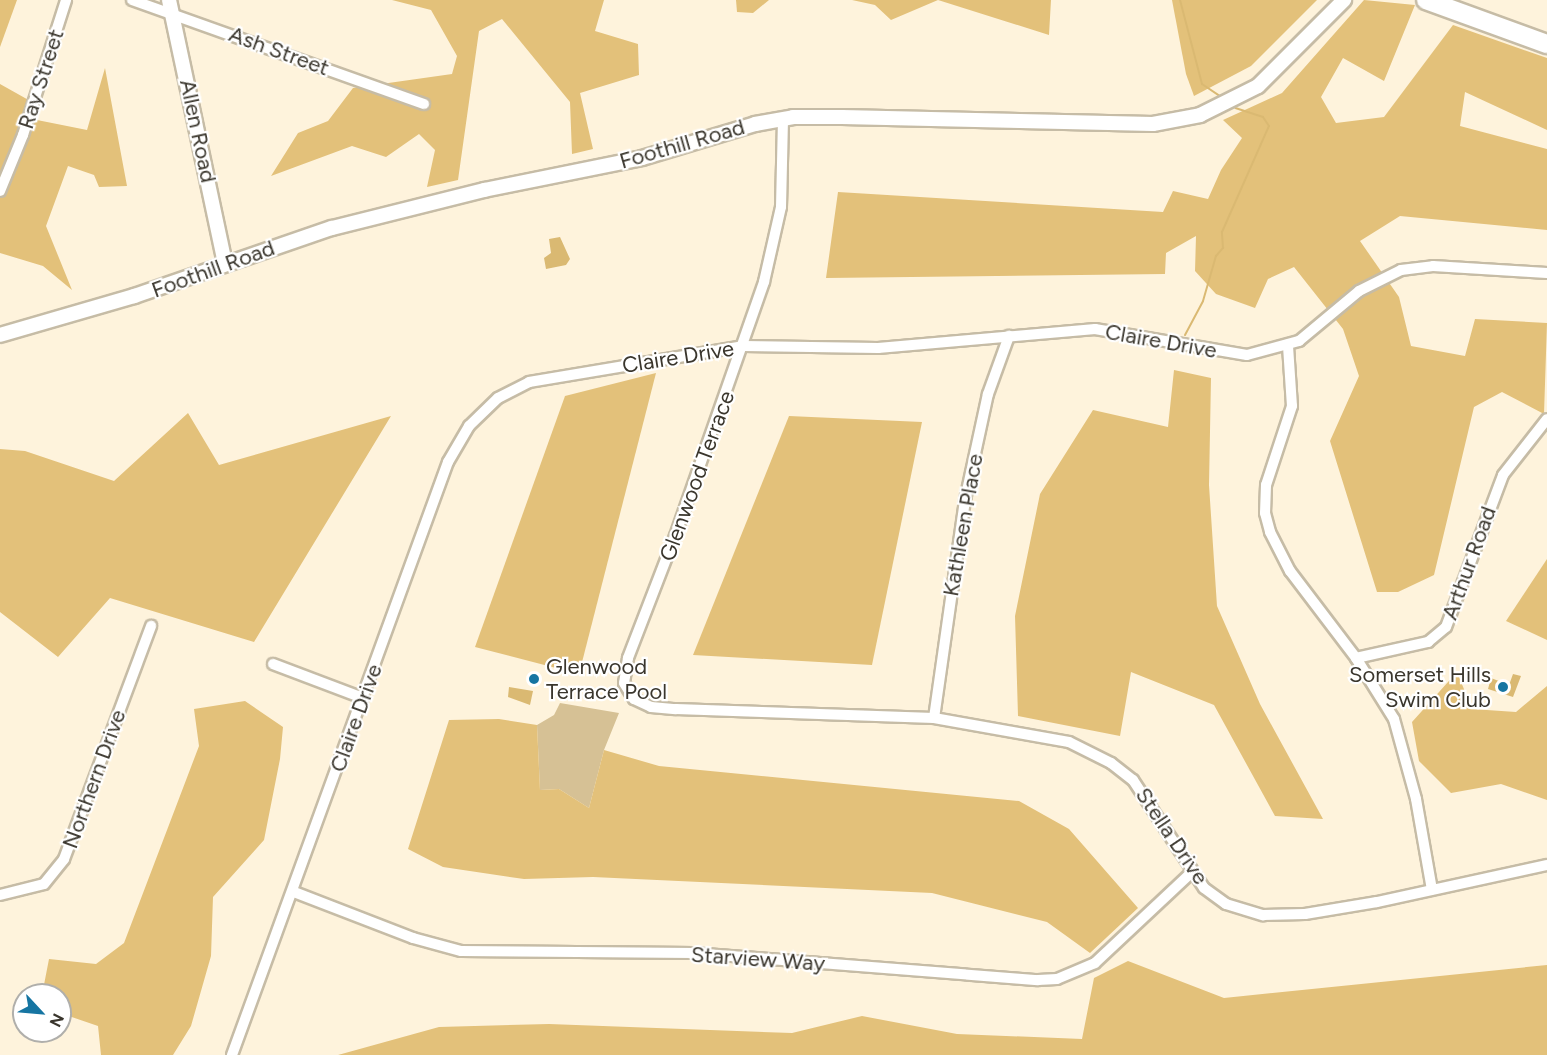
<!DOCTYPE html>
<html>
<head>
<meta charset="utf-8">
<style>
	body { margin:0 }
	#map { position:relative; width:1547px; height:1055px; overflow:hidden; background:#fef3dc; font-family:Figtree,sans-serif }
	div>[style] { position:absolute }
	.green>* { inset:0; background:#d6c195 }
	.forest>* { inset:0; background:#e3c17a }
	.water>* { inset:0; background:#dab972 }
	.stream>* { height:2px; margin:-1px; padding:0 1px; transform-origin:1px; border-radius:1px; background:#dab972 }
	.roads { filter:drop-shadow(2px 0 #c6bca6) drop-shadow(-2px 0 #c6bca6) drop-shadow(0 2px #c6bca6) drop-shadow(0 -2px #c6bca6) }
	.street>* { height:10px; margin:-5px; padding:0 5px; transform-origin:5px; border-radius:5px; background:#fff }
	.secondary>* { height:14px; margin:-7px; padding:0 7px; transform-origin:7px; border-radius:7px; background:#fff }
	.highway>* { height:18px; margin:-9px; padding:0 9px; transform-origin:9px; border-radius:9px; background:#fff }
	.dots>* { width:16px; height:16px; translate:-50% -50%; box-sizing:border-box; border:3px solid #fff; border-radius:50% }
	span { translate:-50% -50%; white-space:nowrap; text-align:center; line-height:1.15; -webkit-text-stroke:4.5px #fff; paint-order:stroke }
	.street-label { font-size:22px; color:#3a362d }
	.poi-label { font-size:22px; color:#3a362d }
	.left { translate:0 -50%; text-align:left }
	.right { translate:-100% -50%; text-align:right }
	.north { position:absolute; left:12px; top:983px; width:60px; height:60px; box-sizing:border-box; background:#fff; border:2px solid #b0afab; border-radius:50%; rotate:116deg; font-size:16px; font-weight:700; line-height:24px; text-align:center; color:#3a362d }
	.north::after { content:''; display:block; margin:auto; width:21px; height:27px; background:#1675a2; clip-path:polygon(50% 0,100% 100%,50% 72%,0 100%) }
</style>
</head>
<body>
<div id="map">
	<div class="green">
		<div style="clip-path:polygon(560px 703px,619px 713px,604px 750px,589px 808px,559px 789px,540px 790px,537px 725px,554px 715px)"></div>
	</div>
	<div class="forest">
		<div style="clip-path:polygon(0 0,17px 0,0 47px)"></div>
		<div style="clip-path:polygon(392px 0,604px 0,595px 31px,638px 44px,639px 75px,580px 93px,593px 149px,572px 154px,570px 102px,502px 19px,479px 31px,458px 180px,427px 187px,435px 150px,419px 134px,386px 157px,352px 146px,271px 176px,298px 133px,328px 121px,353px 88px,452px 74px,457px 56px,431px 10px)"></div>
		<div style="clip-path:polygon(736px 0,769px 0,753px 13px,737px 12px)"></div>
		<div style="clip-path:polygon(852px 0,1051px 0,1049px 35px,938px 0,891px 20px,875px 5px)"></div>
		<div style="clip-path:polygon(1172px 0,1317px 0,1251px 66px,1194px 96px,1186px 74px)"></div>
		<div style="clip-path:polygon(1364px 0,1415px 5px,1384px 81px,1343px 58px,1321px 97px,1336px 123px,1384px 117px,1453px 25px,1547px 58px,1547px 130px,1465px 92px,1460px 126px,1547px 149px,1547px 230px,1400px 216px,1360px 241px,1399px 297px,1411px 346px,1465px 356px,1475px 319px,1547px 323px,1544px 414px,1502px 392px,1474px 407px,1434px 575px,1398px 592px,1377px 592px,1330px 441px,1359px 376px,1343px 329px,1294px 267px,1268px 279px,1255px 308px,1216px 294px,1195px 271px,1196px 236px,1166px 253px,1165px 274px,826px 278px,838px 192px,1163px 212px,1173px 191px,1208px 199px,1221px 170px,1242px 138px,1223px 120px,1282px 93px)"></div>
		<div style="clip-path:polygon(105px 68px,127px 186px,99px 187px,94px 175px,68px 166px,46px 226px,72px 290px,43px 266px,0 253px,0 84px,41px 107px,37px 120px,87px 130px)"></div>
		<div style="clip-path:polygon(1174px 370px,1211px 378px,1209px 485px,1217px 606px,1260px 704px,1323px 819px,1275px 816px,1214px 705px,1131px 672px,1120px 736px,1018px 716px,1015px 616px,1040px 494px,1093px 410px,1168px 427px)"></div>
		<div style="clip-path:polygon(656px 373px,579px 674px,475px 647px,565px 396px)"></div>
		<div style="clip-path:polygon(188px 413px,219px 465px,391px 416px,254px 642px,110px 598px,58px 657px,0 612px,0 449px,25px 451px,114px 481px)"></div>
		<div style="clip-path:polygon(789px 416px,922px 422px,872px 665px,693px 655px)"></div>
		<div style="clip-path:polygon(1547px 559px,1547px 640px,1506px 621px)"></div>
		<div style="clip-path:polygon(1457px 672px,1472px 709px,1516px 712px,1547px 686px,1547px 800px,1501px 784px,1451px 793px,1419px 761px,1412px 722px)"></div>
		<div style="clip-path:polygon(245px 701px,283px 727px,280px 759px,264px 840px,213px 897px,211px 956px,191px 1026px,173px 1055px,101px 1055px,98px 1026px,60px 1013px,60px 995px,42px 995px,49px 959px,96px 964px,124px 943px,199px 746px,194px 709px)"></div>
		<div style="clip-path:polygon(499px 719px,537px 725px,540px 790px,559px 789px,589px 808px,604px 750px,659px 766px,1019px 801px,1069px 829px,1138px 908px,1090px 953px,1047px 922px,932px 893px,593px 877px,524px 879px,443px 867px,408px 849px,449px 720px)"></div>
		<div style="clip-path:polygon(1128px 961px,1224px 998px,1547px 965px,1547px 1055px,338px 1055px,439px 1027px,549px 1024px,792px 1033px,862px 1016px,957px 1034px,1082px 1039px,1094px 978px)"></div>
	</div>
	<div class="water">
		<div style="clip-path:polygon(560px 237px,570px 259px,566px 265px,546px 269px,544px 258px,551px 253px,549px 239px)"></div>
		<div style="clip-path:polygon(1513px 674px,1521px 676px,1513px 697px,1488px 689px,1491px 678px,1509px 685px)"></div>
		<div style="clip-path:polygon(509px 687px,533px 691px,530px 705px,508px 697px)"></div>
	</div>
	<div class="stream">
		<div style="left:1180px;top:0;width:87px;rotate:75.3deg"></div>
		<div style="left:1202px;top:84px;width:23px;rotate:34deg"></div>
		<div style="left:1185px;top:335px;width:38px;rotate:-62deg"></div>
		<div style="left:1203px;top:301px;width:47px;rotate:-73.9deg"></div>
		<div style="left:1216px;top:256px;width:11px;rotate:-49deg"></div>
		<div style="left:1223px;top:248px;width:16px;rotate:-94deg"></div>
		<div style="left:1222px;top:232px;width:116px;rotate:-66.1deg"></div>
		<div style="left:1269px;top:126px;width:11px;rotate:-124deg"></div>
		<div style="left:1263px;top:117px;width:29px;rotate:-162deg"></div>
	</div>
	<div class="roads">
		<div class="street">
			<div style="left:132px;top:0;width:310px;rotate:19.6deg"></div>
			<div style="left:783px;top:119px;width:88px;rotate:91.3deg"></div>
			<div style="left:781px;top:207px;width:77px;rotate:102.8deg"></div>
			<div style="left:764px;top:282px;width:269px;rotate:109.3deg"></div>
			<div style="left:675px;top:536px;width:131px;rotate:111.1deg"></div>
			<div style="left:628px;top:658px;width:25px;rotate:99deg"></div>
			<div style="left:624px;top:683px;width:19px;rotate:58deg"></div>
			<div style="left:634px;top:699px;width:19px;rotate:25deg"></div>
			<div style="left:651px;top:707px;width:25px;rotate:5deg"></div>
			<div style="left:676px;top:709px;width:258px;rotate:2deg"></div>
			<div style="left:934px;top:718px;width:137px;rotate:10.1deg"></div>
			<div style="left:1069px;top:742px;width:47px;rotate:26.6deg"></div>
			<div style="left:1111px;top:763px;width:28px;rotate:38deg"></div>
			<div style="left:1133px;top:780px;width:129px;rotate:56.7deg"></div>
			<div style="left:1204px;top:888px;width:27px;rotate:36deg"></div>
			<div style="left:1226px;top:904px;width:39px;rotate:17deg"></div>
			<div style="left:1263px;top:915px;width:42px;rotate:-1.4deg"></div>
			<div style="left:1305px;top:914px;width:73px;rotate:-9.5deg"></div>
			<div style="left:1377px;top:902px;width:174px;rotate:-12.3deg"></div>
			<div style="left:0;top:191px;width:61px;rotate:-67.7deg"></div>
			<div style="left:23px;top:135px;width:142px;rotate:-72.3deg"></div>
			<div style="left:1288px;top:346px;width:60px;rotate:86.2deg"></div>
			<div style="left:1292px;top:406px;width:83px;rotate:108.2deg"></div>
			<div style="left:1266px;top:485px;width:28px;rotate:92deg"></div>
			<div style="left:1265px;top:513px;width:20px;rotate:75deg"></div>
			<div style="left:1270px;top:532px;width:44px;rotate:62.9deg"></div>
			<div style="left:1290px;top:571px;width:109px;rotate:52.8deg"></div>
			<div style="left:1356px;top:658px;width:72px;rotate:58.1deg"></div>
			<div style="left:1394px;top:719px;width:83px;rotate:74.6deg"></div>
			<div style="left:1416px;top:799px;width:92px;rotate:80deg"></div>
			<div style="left:1356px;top:658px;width:74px;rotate:-12.5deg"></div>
			<div style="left:1428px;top:642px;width:23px;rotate:-40deg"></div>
			<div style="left:1446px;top:627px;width:162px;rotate:-69.4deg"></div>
			<div style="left:1503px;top:475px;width:71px;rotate:-51.8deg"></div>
			<div style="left:273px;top:664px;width:96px;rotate:20.7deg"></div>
			<div style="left:934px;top:718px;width:220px;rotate:-81.9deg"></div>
			<div style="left:965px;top:500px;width:108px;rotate:-77.8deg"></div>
			<div style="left:988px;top:394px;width:62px;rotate:-70.1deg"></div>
			<div style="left:294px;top:892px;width:128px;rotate:21.1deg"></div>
			<div style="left:413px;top:938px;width:50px;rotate:15.2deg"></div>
			<div style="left:461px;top:951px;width:232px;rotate:0.5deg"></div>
			<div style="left:693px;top:953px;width:346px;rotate:4.5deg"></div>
			<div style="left:1038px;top:980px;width:19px;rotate:-3deg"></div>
			<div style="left:1057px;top:979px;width:41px;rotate:-22.8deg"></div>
			<div style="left:1095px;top:963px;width:133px;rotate:-43.2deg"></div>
			<div style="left:0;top:895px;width:45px;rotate:-14deg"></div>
			<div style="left:44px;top:884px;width:32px;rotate:-51deg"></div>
			<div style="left:64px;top:859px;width:249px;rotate:-69.5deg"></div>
			<div style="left:232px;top:1055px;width:631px;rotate:-69.99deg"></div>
			<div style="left:448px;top:462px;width:42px;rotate:-59.7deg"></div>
			<div style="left:469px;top:426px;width:40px;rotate:-44deg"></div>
			<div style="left:498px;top:398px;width:35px;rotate:-27deg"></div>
			<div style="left:529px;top:382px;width:218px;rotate:-9.5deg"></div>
			<div style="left:744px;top:346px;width:134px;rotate:0.9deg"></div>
			<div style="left:878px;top:348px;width:218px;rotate:-5deg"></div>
			<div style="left:1095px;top:329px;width:154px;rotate:9.7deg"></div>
			<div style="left:1247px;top:355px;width:54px;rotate:-15.1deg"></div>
			<div style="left:1299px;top:341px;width:78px;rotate:-39.8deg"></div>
			<div style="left:1359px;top:291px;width:47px;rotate:-26.6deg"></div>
			<div style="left:1401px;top:270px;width:32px;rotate:-7deg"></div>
			<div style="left:1433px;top:266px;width:114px;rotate:3.5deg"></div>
		</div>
		<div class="secondary">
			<div style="left:169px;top:0;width:269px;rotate:78deg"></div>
			<div style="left:0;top:335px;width:140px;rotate:-16.2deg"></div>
			<div style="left:134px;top:296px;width:209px;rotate:-19deg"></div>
			<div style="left:332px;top:228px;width:157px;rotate:-14deg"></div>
			<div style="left:484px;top:190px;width:161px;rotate:-11.4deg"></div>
			<div style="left:642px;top:158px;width:118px;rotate:-16.7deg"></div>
			<div style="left:755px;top:124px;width:39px;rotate:-10deg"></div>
			<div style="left:793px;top:117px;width:49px"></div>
			<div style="left:842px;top:117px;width:311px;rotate:1.3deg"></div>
			<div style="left:1153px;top:124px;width:48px;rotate:-10.8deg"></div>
			<div style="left:1200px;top:115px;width:65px;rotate:-26.6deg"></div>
			<div style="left:1258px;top:86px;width:122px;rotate:-45deg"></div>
		</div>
		<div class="highway">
			<div style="left:1426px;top:0;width:129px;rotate:20deg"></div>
		</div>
	</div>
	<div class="dots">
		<div style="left:534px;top:679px;background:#1675a2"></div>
		<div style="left:1503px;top:687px;background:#1675a2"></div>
	</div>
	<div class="street-label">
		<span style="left:279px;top:51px;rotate:20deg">Ash Street</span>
		<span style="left:41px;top:79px;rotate:-72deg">Ray Street</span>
		<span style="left:198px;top:131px;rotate:78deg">Allen Road</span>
		<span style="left:682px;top:144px;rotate:-16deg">Foothill Road</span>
		<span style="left:213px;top:269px;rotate:-20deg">Foothill Road</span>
		<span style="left:1161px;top:341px;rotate:10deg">Claire Drive</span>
		<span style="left:678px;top:357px;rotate:-9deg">Claire Drive</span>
		<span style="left:697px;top:476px;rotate:-70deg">Glenwood Terrace</span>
		<span style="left:963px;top:525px;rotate:-80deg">Kathleen Place</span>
		<span style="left:1469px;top:563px;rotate:-70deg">Arthur Road</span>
		<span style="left:356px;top:718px;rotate:-70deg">Claire Drive</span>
		<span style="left:94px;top:779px;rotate:-70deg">Northern Drive</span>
		<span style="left:1172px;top:836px;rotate:56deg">Stella Drive</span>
		<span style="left:758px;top:959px;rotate:4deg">Starview Way</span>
	</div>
	<div class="poi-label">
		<span class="left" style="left:546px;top:679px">Glenwood<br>Terrace Pool</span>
		<span class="right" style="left:1491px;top:687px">Somerset Hills<br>Swim Club</span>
	</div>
	<div class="north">N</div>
</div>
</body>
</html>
